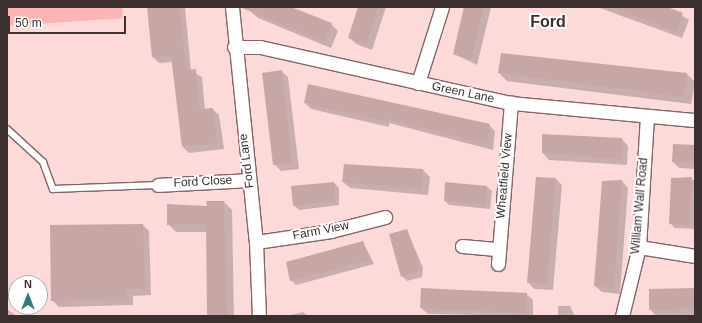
<!DOCTYPE html>
<html>
<head>
<meta charset="utf-8">
<style>
	body { margin:0 }
	#map { position:relative; width:702px; height:323px; overflow:hidden; background:#fcdada; font-family:Helvetica,sans-serif }
	div>[style] { position:absolute }
	.green>* { inset:0; background:#fbb4b4 }
	.shadow>* { inset:0; background:#0003 }
	.building>* { inset:0; background:#c7a7a6 }
	.roads { filter:drop-shadow(1px 0 #836565) drop-shadow(-1px 0 #836565) drop-shadow(0 1px #836565) drop-shadow(0 -1px #836565) }
	.lane>* { height:6px; margin:-3px; padding:0 3px; transform-origin:3px; border-radius:3px; background:#fff }
	.street>* { height:13px; margin:-6.5px; padding:0 6.5px; transform-origin:6.5px; border-radius:6.5px; background:#fff }
	span { translate:-50% -50%; white-space:nowrap; text-align:center; line-height:1.15; -webkit-text-stroke:4px #fff; paint-order:stroke }
	.street-label { font-size:12px; color:#3c2f2f }
	.district-label { font-size:16px; color:#3c2f2f; font-weight:700 }
	.frame { position:absolute; inset:0; border:8px solid #3c2f2f; pointer-events:none }
	.north { position:absolute; left:8px; top:275px; width:40px; height:40px; box-sizing:border-box; background:#fff; border:1px solid #b1acac; border-radius:50%; rotate:0deg; font-size:11px; font-weight:700; line-height:16px; text-align:center; color:#3c2f2f }
	.north::after { content:''; display:block; margin:auto; width:14px; height:18px; background:#317a7d; clip-path:polygon(50% 0,100% 100%,50% 72%,0 100%) }
	.scale { position:absolute; left:8px; top:16px; width:118px; height:18px; box-sizing:border-box; border:2px solid #3c2f2f; border-top:0; padding-left:5px; font-size:12px; line-height:14px; white-space:nowrap; color:#3c2f2f; -webkit-text-stroke:3px #fff; paint-order:stroke }
</style>
</head>
<body>
<div id="map">
	<div class="green">
		<div style="clip-path:polygon(7px 7px,122px 7px,123px 18px,7px 26px)"></div>
	</div>
	<div class="shadow">
		<div style="clip-path:polygon(148px 7px,185px 7px,191px 71px,202px 77px,205px 110px,212px 109px,219px 115px,224px 149px,189px 153px,183px 147px,172px 62px,159px 63px,153px 57px)"></div>
		<div style="clip-path:polygon(253px 7px,288px 7px,331px 24px,338px 31px,331px 48px,258px 18px,251px 12px)"></div>
		<div style="clip-path:polygon(359px 7px,386px 7px,372px 50px,356px 44px,350px 38px)"></div>
		<div style="clip-path:polygon(465px 7px,491px 7px,477px 65px,454px 54px)"></div>
		<div style="clip-path:polygon(597px 7px,668px 7px,689px 20px,682px 38px)"></div>
		<div style="clip-path:polygon(502px 54px,687px 74px,695px 82px,691px 104px,507px 81px,499px 73px)"></div>
		<div style="clip-path:polygon(281px 71px,288px 77px,299px 169px,281px 171px,274px 164px)"></div>
		<div style="clip-path:polygon(305px 103px,489px 125px,495px 131px,493px 150px,389px 123px,389px 127px,311px 109px)"></div>
		<div style="clip-path:polygon(622px 139px,628px 146px,627px 165px,549px 160px,543px 153px)"></div>
		<div style="clip-path:polygon(695px 146px,695px 169px,679px 168px,673px 162px)"></div>
		<div style="clip-path:polygon(345px 165px,423px 170px,430px 177px,428px 195px,350px 188px,343px 182px)"></div>
		<div style="clip-path:polygon(691px 178px,695px 182px,695px 229px,675px 228px,670px 223px)"></div>
		<div style="clip-path:polygon(556px 179px,562px 185px,553px 290px,534px 289px,528px 282px)"></div>
		<div style="clip-path:polygon(622px 181px,628px 188px,620px 294px,602px 292px,595px 286px)"></div>
		<div style="clip-path:polygon(334px 183px,339px 188px,339px 205px,299px 210px,294px 205px)"></div>
		<div style="clip-path:polygon(446px 183px,487px 187px,492px 191px,490px 209px,449px 205px,445px 201px)"></div>
		<div style="clip-path:polygon(224px 202px,232px 210px,234px 316px,208px 316px,207px 232px,176px 232px,168px 224px)"></div>
		<div style="clip-path:polygon(143px 225px,149px 231px,151px 295px,133px 296px,133px 305px,59px 307px,52px 300px)"></div>
		<div style="clip-path:polygon(407px 230px,423px 268px,422px 277px,407px 281px,402px 276px)"></div>
		<div style="clip-path:polygon(363px 242px,374px 264px,296px 285px,291px 280px)"></div>
		<div style="clip-path:polygon(695px 289px,695px 315px,656px 316px,650px 309px)"></div>
		<div style="clip-path:polygon(526px 294px,533px 300px,533px 316px,428px 314px,421px 308px)"></div>
		<div style="clip-path:polygon(558px 306px,570px 306px,575px 316px,558px 316px)"></div>
		<div style="clip-path:polygon(7px 309px,14px 314px,15px 316px,7px 316px)"></div>
		<div style="clip-path:polygon(303px 312px,308px 316px,286px 316px)"></div>
	</div>
	<div class="building">
		<div style="clip-path:polygon(147px 7px,180px 7px,186px 70px,196px 69px,199px 109px,213px 108px,217px 143px,182px 147px,171px 56px,152px 57px)"></div>
		<div style="clip-path:polygon(240px 7px,291px 7px,332px 23px,324px 42px)"></div>
		<div style="clip-path:polygon(358px 7px,378px 7px,366px 44px,348px 38px)"></div>
		<div style="clip-path:polygon(464px 7px,484px 7px,471px 60px,453px 54px)"></div>
		<div style="clip-path:polygon(611px 7px,667px 7px,683px 13px,676px 32px)"></div>
		<div style="clip-path:polygon(501px 53px,687px 73px,684px 97px,498px 73px)"></div>
		<div style="clip-path:polygon(282px 70px,292px 163px,273px 165px,262px 73px)"></div>
		<div style="clip-path:polygon(308px 84px,490px 124px,487px 144px,383px 118px,383px 121px,304px 103px)"></div>
		<div style="clip-path:polygon(542px 134px,622px 138px,621px 159px,542px 153px)"></div>
		<div style="clip-path:polygon(673px 144px,695px 145px,695px 163px,672px 162px)"></div>
		<div style="clip-path:polygon(344px 164px,423px 169px,422px 189px,342px 182px)"></div>
		<div style="clip-path:polygon(536px 177px,556px 178px,547px 284px,527px 283px)"></div>
		<div style="clip-path:polygon(692px 177px,689px 225px,669px 224px,671px 178px)"></div>
		<div style="clip-path:polygon(622px 180px,614px 288px,594px 286px,602px 181px)"></div>
		<div style="clip-path:polygon(334px 182px,335px 201px,293px 206px,291px 186px)"></div>
		<div style="clip-path:polygon(445px 182px,487px 186px,486px 205px,444px 201px)"></div>
		<div style="clip-path:polygon(206px 201px,224px 201px,227px 316px,207px 316px,206px 224px,167px 225px,167px 204px,207px 206px)"></div>
		<div style="clip-path:polygon(143px 224px,145px 289px,127px 289px,127px 299px,51px 301px,50px 225px)"></div>
		<div style="clip-path:polygon(407px 229px,419px 263px,417px 272px,401px 277px,389px 234px)"></div>
		<div style="clip-path:polygon(363px 241px,370px 260px,290px 281px,286px 262px)"></div>
		<div style="clip-path:polygon(421px 288px,527px 293px,527px 313px,420px 308px)"></div>
		<div style="clip-path:polygon(695px 288px,695px 308px,649px 310px,649px 289px)"></div>
	</div>
	<div class="roads">
		<div class="lane">
			<div style="left:7px;top:129px;width:49px;rotate:42.5deg"></div>
			<div style="left:43px;top:162px;width:29px;rotate:70deg"></div>
			<div style="left:53px;top:189px;width:105px;rotate:-2.2deg"></div>
		</div>
		<div class="street">
			<div style="left:232px;top:7px;width:236px;rotate:84.2deg"></div>
			<div style="left:256px;top:242px;width:74px;rotate:87.7deg"></div>
			<div style="left:234px;top:47px;width:26px"></div>
			<div style="left:260px;top:47px;width:257px;rotate:12.6deg"></div>
			<div style="left:511px;top:103px;width:185px;rotate:5.3deg"></div>
			<div style="left:418px;top:83px;width:80px;rotate:-72.5deg"></div>
			<div style="left:158px;top:185px;width:91px;rotate:-3.1deg"></div>
			<div style="left:256px;top:242px;width:76px;rotate:-8.3deg"></div>
			<div style="left:331px;top:231px;width:56px;rotate:-14.5deg"></div>
			<div style="left:462px;top:246px;width:37px;rotate:5deg"></div>
			<div style="left:639px;top:247px;width:57px;rotate:9.1deg"></div>
			<div style="left:498px;top:264px;width:162px;rotate:-85.4deg"></div>
			<div style="left:622px;top:316px;width:71px;rotate:-76.2deg"></div>
			<div style="left:639px;top:247px;width:129px;rotate:-86.5deg"></div>
		</div>
	</div>
	<div class="street-label">
		<span style="left:463px;top:93px;rotate:12deg">Green Lane</span>
		<span style="left:247px;top:161px;rotate:-97deg">Ford Lane</span>
		<span style="left:505px;top:176px;rotate:-85deg">Wheatfield View</span>
		<span style="left:203px;top:182px;rotate:-3deg">Ford Close</span>
		<span style="left:640px;top:206px;rotate:-85deg">William Wall Road</span>
		<span style="left:321px;top:231px;rotate:-11deg">Farm View</span>
	</div>
	<div class="district-label">
		<span style="left:548px;top:22px">Ford</span>
	</div>
	<div class="frame"></div>
	<div class="north">N</div>
	<div class="scale">50 m</div>
</div>
</body>
</html>
